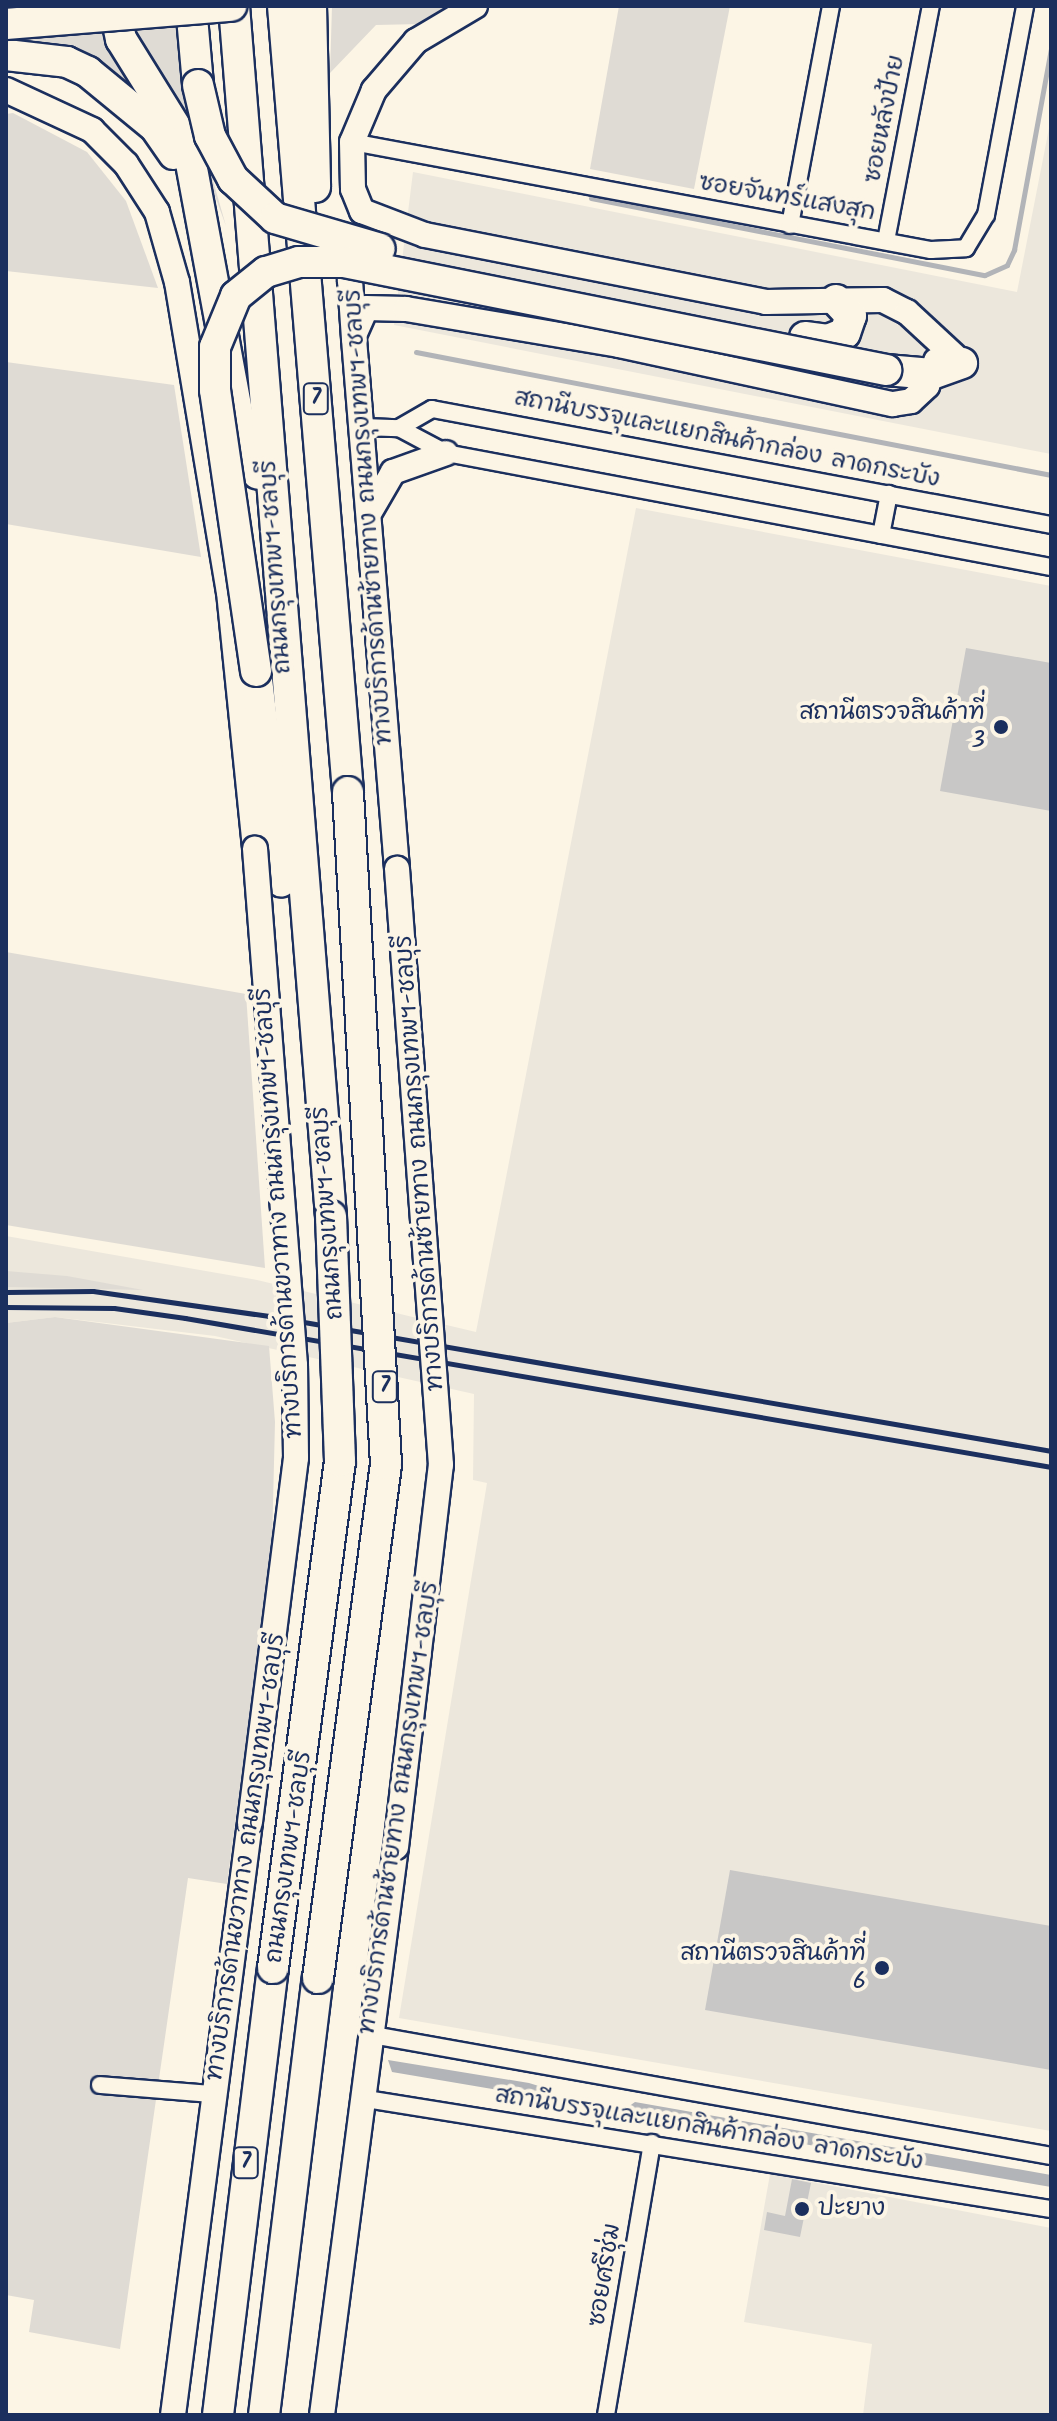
<!DOCTYPE html>
<html>
<head>
<meta charset="utf-8">
<style>
	body { margin:0 }
	#map { position:relative; width:1057px; height:2421px; overflow:hidden; background:#fcf5e5; font-family:Kalam,"Playpen Sans Thai",sans-serif }
	div>[style] { position:absolute }
	.built>* { inset:0; background:#ece7dc }
	.green>* { inset:0; background:#dfdbd4 }
	.water>* { inset:0; background:#b2b4b8 }
	.stream>* { height:5px; margin:-2.5px; padding:0 2.5px; transform-origin:2.5px; border-radius:2.5px; background:#b2b4b8 }
	.building>* { inset:0; background:#c8c7c6 }
	.roads { filter:drop-shadow(2px 0 #1b2f5e) drop-shadow(-2px 0 #1b2f5e) drop-shadow(0 2px #1b2f5e) drop-shadow(0 -2px #1b2f5e) }
	.street>* { height:16px; margin:-8px; padding:0 8px; transform-origin:8px; border-radius:8px; background:#fcf5e5 }
	.secondary>* { height:24px; margin:-12px; padding:0 12px; transform-origin:12px; border-radius:12px; background:#fcf5e5 }
	.highway>* { height:30px; margin:-15px; padding:0 15px; transform-origin:15px; border-radius:15px; background:#fcf5e5 }
	.rail>* { height:5px; margin:-2.5px; padding:0 2.5px; transform-origin:2.5px; border-radius:2.5px; background:#1b2f5e }
	.bridges { filter:drop-shadow(2px 0 #1b2f5e) drop-shadow(-2px 0 #1b2f5e) drop-shadow(0 2px #1b2f5e) drop-shadow(0 -2px #1b2f5e) }
	.secondary-bridge>* { height:24px; margin:-12px; padding:0 12px; transform-origin:12px; border-radius:12px; background:#fcf5e5 }
	.highway-bridge>* { height:30px; margin:-15px; padding:0 15px; transform-origin:15px; border-radius:15px; background:#fcf5e5 }
	.dots>* { width:22px; height:22px; translate:-50% -50%; box-sizing:border-box; border:4px solid #fcf5e5; border-radius:50% }
	span { translate:-50% -50%; white-space:nowrap; text-align:center; line-height:1.15; -webkit-text-stroke:8px #fcf5e5; paint-order:stroke }
	.shield-label span { padding:2px 6px; background:#fcf5e5; border:2px solid; border-radius:6px; -webkit-text-stroke-width:0 }
	.shield-label { font-size:22px; color:#1b2f5e; font-weight:700 }
	.street-label { font-size:24px; color:#1b2f5e }
	.poi-label { font-size:24px; color:#1b2f5e }
	.right { translate:-100% -50%; text-align:right }
	.left { translate:0 -50%; text-align:left }
	.frame { position:absolute; inset:0; border:8px solid #1b2f5e; pointer-events:none }
</style>
</head>
<body>
<div id="map">
	<div class="built">
		<div style="clip-path:polygon(1051px 118px,1051px 454px,394px 325px,413px 172px,1017px 292px)"></div>
		<div style="clip-path:polygon(636px 508px,1051px 586px,1051px 2131px,399px 2018px,487px 1483px,473px 1480px,474px 1394px,215px 1336px,55px 1317px,6px 1323px,6px 1236px,257px 1280px,476px 1332px)"></div>
		<div style="clip-path:polygon(770px 2174px,1051px 2228px,1051px 2415px,863px 2415px,872px 2344px,744px 2322px)"></div>
	</div>
	<div class="green">
		<div style="clip-path:polygon(6px 6px,105px 6px,140px 90px,87px 58px,6px 39px)"></div>
		<div style="clip-path:polygon(178px 6px,206px 156px,226px 226px,200px 155px,132px 29px)"></div>
		<div style="clip-path:polygon(332px 6px,449px 6px,420px 24px,376px 25px,330px 73px)"></div>
		<div style="clip-path:polygon(619px 6px,730px 6px,694px 189px,590px 169px)"></div>
		<div style="clip-path:polygon(13px 113px,87px 152px,126px 201px,158px 288px,6px 271px,6px 114px)"></div>
		<div style="clip-path:polygon(6px 362px,174px 385px,201px 557px,6px 524px)"></div>
		<div style="clip-path:polygon(6px 952px,246px 994px,265px 1268px,6px 1225px)"></div>
		<div style="clip-path:polygon(6px 1271px,67px 1276px,143px 1290px,6px 1287px)"></div>
		<div style="clip-path:polygon(55px 1317px,269px 1346px,275px 1422px,272px 1545px,227px 1884px,188px 1878px,120px 2349px,29px 2332px,34px 2300px,6px 2295px,6px 1323px)"></div>
	</div>
	<div class="water">
		<div style="clip-path:polygon(388px 2060px,529px 2083px,542px 2087px,540px 2097px,392px 2072px)"></div>
		<div style="clip-path:polygon(635px 2102px,1051px 2175px,1051px 2187px,631px 2114px,625px 2109px)"></div>
	</div>
	<div class="stream">
		<div style="left:591px;top:198px;width:401px;rotate:11.1deg"></div>
		<div style="left:985px;top:275px;width:24px;rotate:-24deg"></div>
		<div style="left:1007px;top:265px;width:17px;rotate:-65deg"></div>
		<div style="left:1014px;top:250px;width:204px;rotate:-79.6deg"></div>
		<div style="left:416px;top:352px;width:647px;rotate:10.96deg"></div>
	</div>
	<div class="building">
		<div style="clip-path:polygon(966px 648px,1051px 663px,1051px 811px,940px 791px)"></div>
		<div style="clip-path:polygon(730px 1870px,1051px 1926px,1051px 2070px,705px 2010px)"></div>
		<div style="clip-path:polygon(792px 2179px,811px 2183px,800px 2237px,764px 2230px,767px 2212px,785px 2216px)"></div>
	</div>
	<div class="roads">
		<div class="street">
			<div style="left:352px;top:142px;width:589px;rotate:10.57deg"></div>
			<div style="left:931px;top:250px;width:35px;rotate:-3deg"></div>
			<div style="left:966px;top:248px;width:39px;rotate:-59deg"></div>
			<div style="left:986px;top:215px;width:213px;rotate:-79.4deg"></div>
			<div style="left:790px;top:225px;width:223px;rotate:-79.4deg"></div>
			<div style="left:886px;top:241px;width:239px;rotate:-79.2deg"></div>
			<div style="left:363px;top:427px;width:36px;rotate:2deg"></div>
			<div style="left:399px;top:428px;width:53px;rotate:28deg"></div>
			<div style="left:446px;top:453px;width:616px;rotate:10.67deg"></div>
			<div style="left:399px;top:428px;width:38px;rotate:-30deg"></div>
			<div style="left:432px;top:409px;width:630px;rotate:10.61deg"></div>
			<div style="left:881px;top:535px;width:42px;rotate:-79deg"></div>
			<div style="left:367px;top:2034px;width:695px;rotate:10.11deg"></div>
			<div style="left:100px;top:2085px;width:113px;rotate:4.6deg"></div>
			<div style="left:360px;top:2098px;width:700px;rotate:9.13deg"></div>
			<div style="left:606px;top:2415px;width:276px;rotate:-80.4deg"></div>
		</div>
		<div class="secondary">
			<div style="left:475px;top:6px;width:69px;rotate:149.3deg"></div>
			<div style="left:416px;top:41px;width:65px;rotate:130.6deg"></div>
			<div style="left:374px;top:90px;width:56px;rotate:112.9deg"></div>
			<div style="left:352px;top:142px;width:47px;rotate:88.8deg"></div>
			<div style="left:353px;top:189px;width:24px;rotate:68deg"></div>
			<div style="left:362px;top:211px;width:67px;rotate:20.9deg"></div>
			<div style="left:425px;top:235px;width:348px;rotate:11.1deg"></div>
			<div style="left:766px;top:302px;width:117px;rotate:-1deg"></div>
			<div style="left:883px;top:300px;width:27px;rotate:27deg"></div>
			<div style="left:907px;top:312px;width:75px;rotate:42.8deg"></div>
			<div style="left:6px;top:90px;width:95px;rotate:24.9deg"></div>
			<div style="left:92px;top:130px;width:48px;rotate:45deg"></div>
			<div style="left:126px;top:164px;width:57px;rotate:57.1deg"></div>
			<div style="left:157px;top:212px;width:73px;rotate:74.1deg"></div>
			<div style="left:177px;top:282px;width:314px;rotate:80.5deg"></div>
			<div style="left:229px;top:592px;width:258px;rotate:84.2deg"></div>
			<div style="left:358px;top:247px;width:34px;rotate:104deg"></div>
			<div style="left:350px;top:280px;width:59px;rotate:86.1deg"></div>
			<div style="left:354px;top:339px;width:532px;rotate:85.36deg"></div>
			<div style="left:355px;top:333px;width:27px;rotate:-66deg"></div>
			<div style="left:366px;top:308px;width:40px;rotate:1.4deg"></div>
			<div style="left:406px;top:309px;width:216px;rotate:9.6deg"></div>
			<div style="left:619px;top:345px;width:280px;rotate:12.2deg"></div>
			<div style="left:893px;top:404px;width:18px;rotate:-9deg"></div>
			<div style="left:911px;top:401px;width:22px;rotate:-43deg"></div>
			<div style="left:927px;top:386px;width:27px;rotate:-70deg"></div>
			<div style="left:371px;top:510px;width:44px;rotate:-59.9deg"></div>
			<div style="left:393px;top:472px;width:56px;rotate:-19.7deg"></div>
			<div style="left:173px;top:2415px;width:598px;rotate:-82.6deg"></div>
			<div style="left:322px;top:2415px;width:573px;rotate:-82.58deg"></div>
		</div>
		<div class="highway">
			<div style="left:114px;top:6px;width:34px;rotate:78deg"></div>
			<div style="left:121px;top:39px;width:127px;rotate:58.2deg"></div>
			<div style="left:188px;top:147px;width:279px;rotate:79.5deg"></div>
			<div style="left:239px;top:421px;width:56px;rotate:70.3deg"></div>
			<div style="left:191px;top:6px;width:79px;rotate:84.9deg"></div>
			<div style="left:234px;top:6px;width:1214px;rotate:85.42deg"></div>
			<div style="left:283px;top:6px;width:789px;rotate:85.27deg"></div>
			<div style="left:311px;top:6px;width:181px;rotate:88.7deg"></div>
			<div style="left:6px;top:55px;width:61px;rotate:6.5deg"></div>
			<div style="left:67px;top:62px;width:23px;rotate:25deg"></div>
			<div style="left:88px;top:72px;width:87px;rotate:39.4deg"></div>
			<div style="left:155px;top:127px;width:33px;rotate:55deg"></div>
			<div style="left:805px;top:337px;width:23px;rotate:7deg"></div>
			<div style="left:828px;top:340px;width:18px;rotate:-22deg"></div>
			<div style="left:845px;top:333px;width:18px;rotate:-71deg"></div>
			<div style="left:851px;top:316px;width:22px;rotate:-133deg"></div>
			<div style="left:886px;top:370px;width:46px;rotate:5deg"></div>
			<div style="left:932px;top:374px;width:32px;rotate:-20deg"></div>
			<div style="left:256px;top:671px;width:212px;rotate:83.2deg"></div>
			<div style="left:218px;top:2415px;width:450px;rotate:-83deg"></div>
			<div style="left:264px;top:2415px;width:440px;rotate:-83deg"></div>
		</div>
	</div>
	<div class="rail">
		<div style="left:6px;top:1292px;width:87px;rotate:-0.7deg"></div>
		<div style="left:93px;top:1291px;width:178px;rotate:8.1deg"></div>
		<div style="left:269px;top:1316px;width:794px;rotate:9.79deg"></div>
		<div style="left:6px;top:1307px;width:108px;rotate:0.5deg"></div>
		<div style="left:114px;top:1308px;width:72px;rotate:8deg"></div>
		<div style="left:185px;top:1318px;width:879px;rotate:9.76deg"></div>
	</div>
	<div class="bridges">
		<div class="secondary-bridge">
			<div style="left:250px;top:1822px;width:367px;rotate:-82.8deg"></div>
			<div style="left:296px;top:1458px;width:93px;rotate:-90.6deg"></div>
			<div style="left:295px;top:1365px;width:518px;rotate:-94.43deg"></div>
			<div style="left:396px;top:1847px;width:385px;rotate:-83.3deg"></div>
			<div style="left:441px;top:1465px;width:598px;rotate:-94.22deg"></div>
		</div>
		<div class="highway-bridge">
			<div style="left:6px;top:24px;width:226px;rotate:-4.6deg"></div>
			<div style="left:198px;top:85px;width:52px;rotate:76.8deg"></div>
			<div style="left:210px;top:136px;width:49px;rotate:61.9deg"></div>
			<div style="left:233px;top:179px;width:57px;rotate:42.9deg"></div>
			<div style="left:275px;top:218px;width:109px;rotate:16.4deg"></div>
			<div style="left:256px;top:671px;width:284px;rotate:-98.3deg"></div>
			<div style="left:215px;top:390px;width:43px;rotate:-90deg"></div>
			<div style="left:215px;top:347px;width:55px;rotate:-67.6deg"></div>
			<div style="left:236px;top:296px;width:38px;rotate:-39deg"></div>
			<div style="left:266px;top:272px;width:34px;rotate:-17deg"></div>
			<div style="left:299px;top:262px;width:45px"></div>
			<div style="left:344px;top:262px;width:553px;rotate:11.27deg"></div>
			<div style="left:273px;top:1968px;width:511px;rotate:-82.47deg"></div>
			<div style="left:340px;top:1461px;width:245px;rotate:-92.1deg"></div>
			<div style="left:318px;top:1978px;width:518px;rotate:-82.46deg"></div>
			<div style="left:386px;top:1464px;width:673px;rotate:-93.24deg"></div>
		</div>
	</div>
	<div class="dots">
		<div style="left:1001px;top:727px;background:#1b2f5e"></div>
		<div style="left:882px;top:1968px;background:#1b2f5e"></div>
		<div style="left:802px;top:2209px;background:#1b2f5e"></div>
	</div>
	<div class="shield-label">
		<span style="left:316px;top:399px">7</span>
		<span style="left:385px;top:1387px">7</span>
		<span style="left:246px;top:2163px">7</span>
	</div>
	<div class="street-label">
		<span style="left:885px;top:119px;rotate:-79deg">ซอยหลังป้าย</span>
		<span style="left:787px;top:198px;rotate:10deg">ซอยจันทร์แสงสุก</span>
		<span style="left:727px;top:439px;rotate:11deg">สถานีบรรจุและแยกสินค้ากล่อง ลาดกระบัง</span>
		<span style="left:369px;top:517px;rotate:-94deg">ทางบริการด้านซ้ายทาง ถนนกรุงเทพฯ-ชลบุรี</span>
		<span style="left:276px;top:567px;rotate:-94deg">ถนนกรุงเทพฯ-ชลบุรี</span>
		<span style="left:420px;top:1163px;rotate:-94deg">ทางบริการด้านซ้ายทาง ถนนกรุงเทพฯ-ชลบุรี</span>
		<span style="left:279px;top:1213px;rotate:-94deg">ทางบริการด้านขวาทาง ถนนกรุงเทพฯ-ชลบุรี</span>
		<span style="left:328px;top:1213px;rotate:-94deg">ถนนกรุงเทพฯ-ชลบุรี</span>
		<span style="left:399px;top:1808px;rotate:-82deg">ทางบริการด้านซ้ายทาง ถนนกรุงเทพฯ-ชลบุรี</span>
		<span style="left:246px;top:1857px;rotate:-82deg">ทางบริการด้านขวาทาง ถนนกรุงเทพฯ-ชลบุรี</span>
		<span style="left:289px;top:1857px;rotate:-82deg">ถนนกรุงเทพฯ-ชลบุรี</span>
		<span style="left:709px;top:2129px;rotate:9deg">สถานีบรรจุและแยกสินค้ากล่อง ลาดกระบัง</span>
		<span style="left:605px;top:2275px;rotate:-81deg">ซอยศรีชุ่ม</span>
	</div>
	<div class="poi-label">
		<span class="right" style="left:985px;top:727px">สถานีตรวจสินค้าที่<br>3</span>
		<span class="right" style="left:866px;top:1968px">สถานีตรวจสินค้าที่<br>6</span>
		<span class="left" style="left:818px;top:2209px">ปะยาง</span>
	</div>
	<div class="frame"></div>
</div>
</body>
</html>
